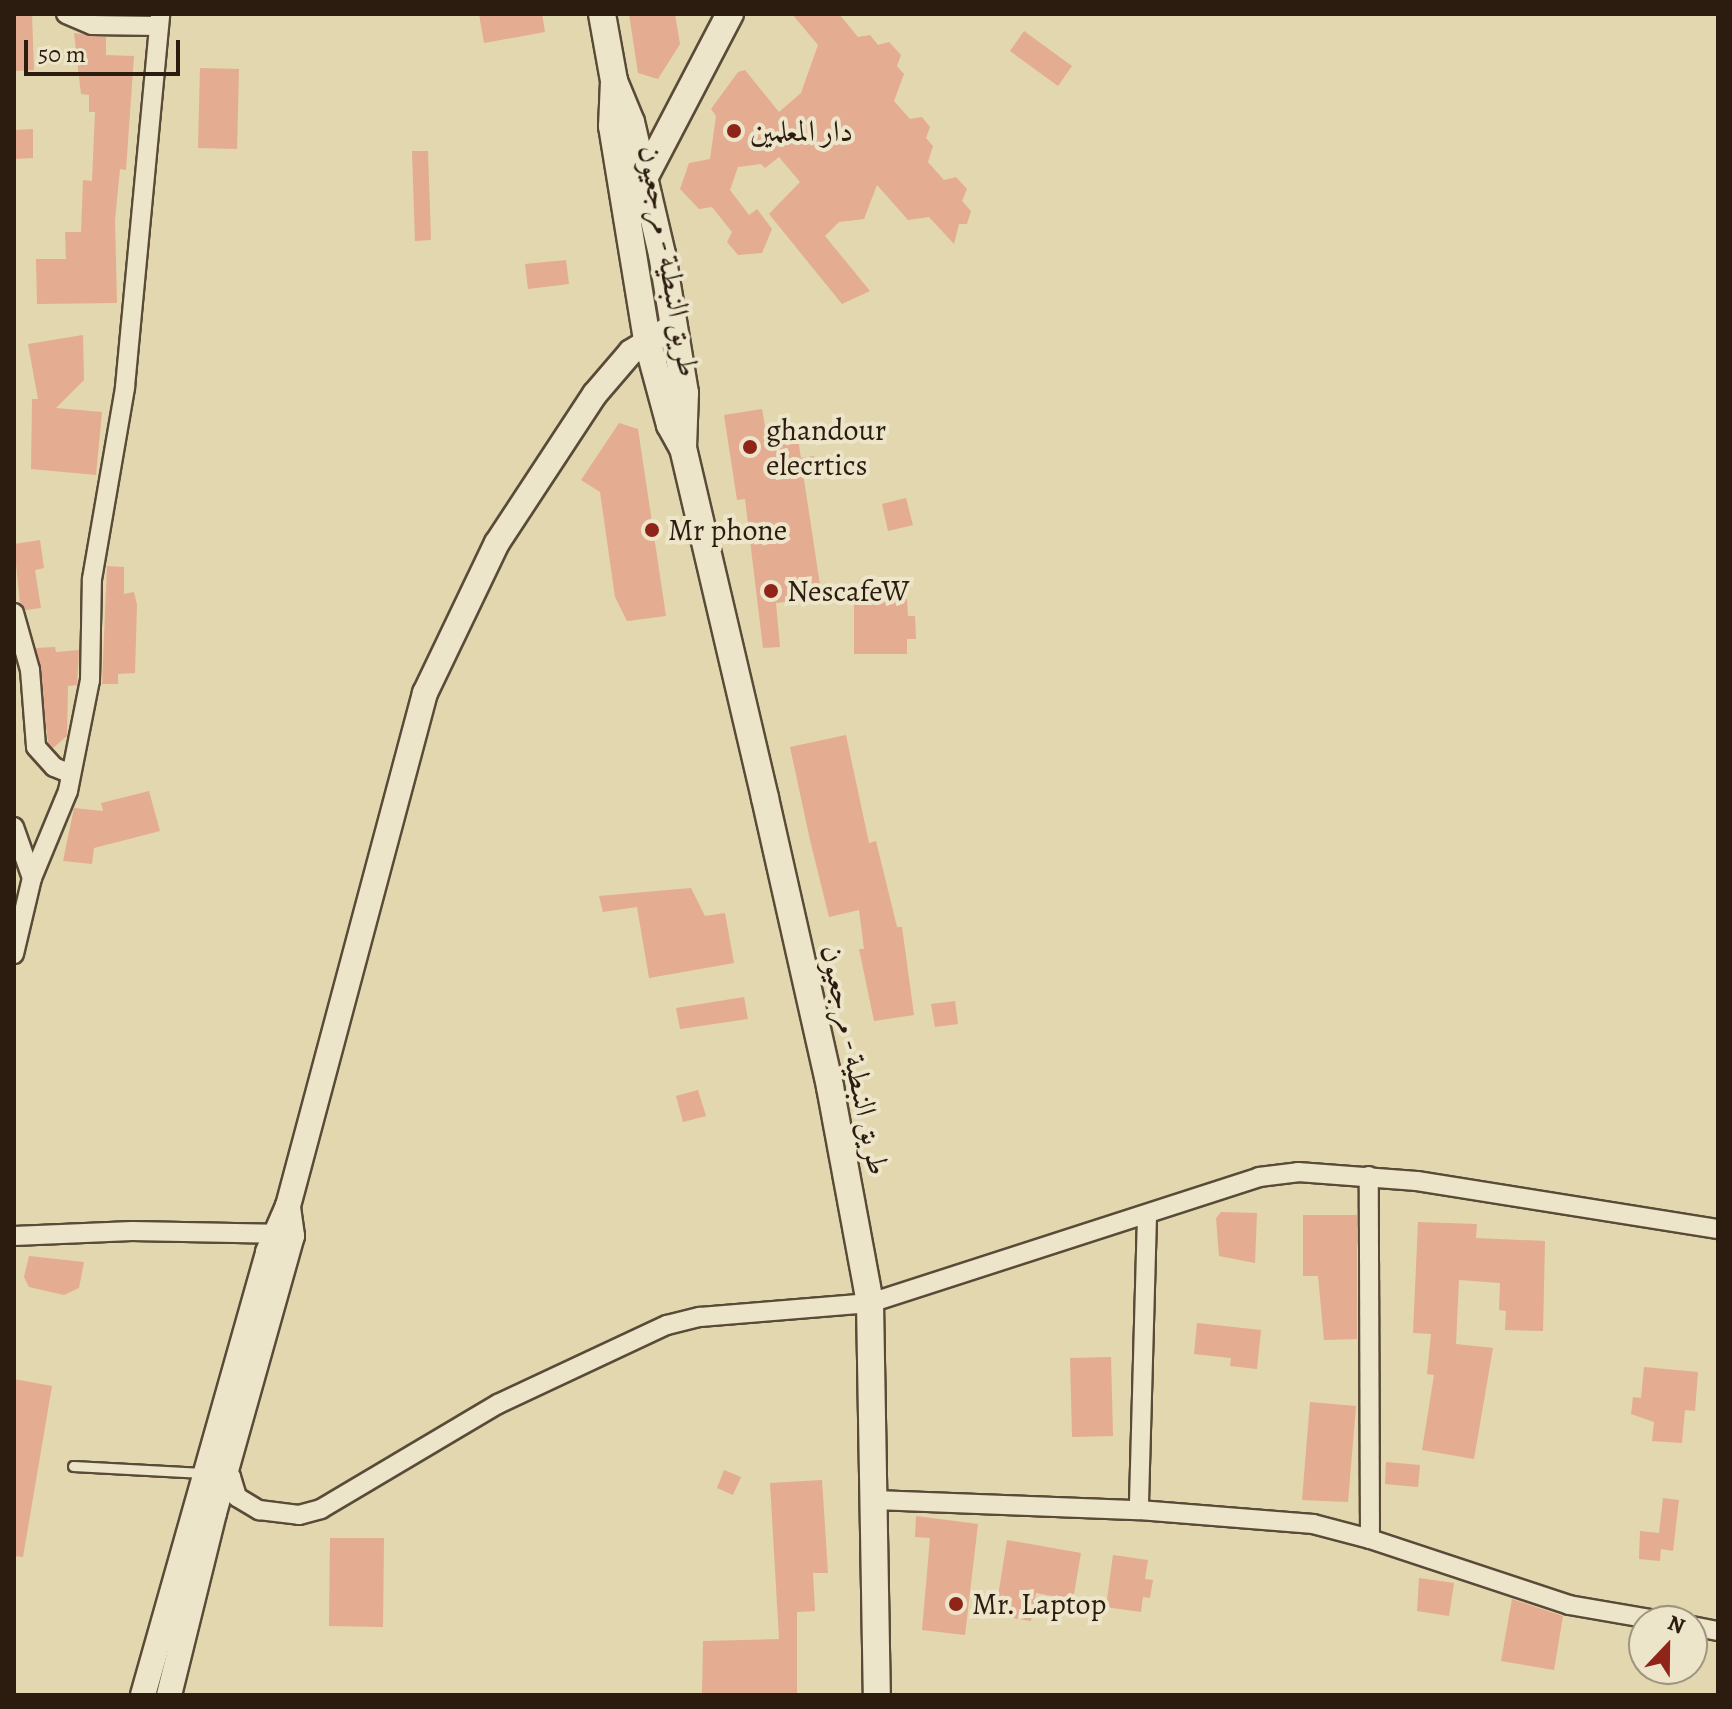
<!DOCTYPE html>
<html>
<head>
<meta charset="utf-8">
<style>
	body { margin:0 }
	#map { position:relative; width:1732px; height:1709px; overflow:hidden; background:#e2d7ae; font-family:Alegreya,Amiri,serif }
	div>[style] { position:absolute }
	.building>* { inset:0; background:#e4ac90 }
	.roads { filter:drop-shadow(2px 0 #5a4b38) drop-shadow(-2px 0 #5a4b38) drop-shadow(0 2px #5a4b38) drop-shadow(0 -2px #5a4b38) }
	.service>* { height:9px; margin:-4.5px; padding:0 4.5px; transform-origin:4.5px; border-radius:4.5px; background:#ece5ca }
	.minor>* { height:18px; margin:-9px; padding:0 9px; transform-origin:9px; border-radius:9px; background:#ece5ca }
	.tertiary>* { height:24px; margin:-12px; padding:0 12px; transform-origin:12px; border-radius:12px; background:#ece5ca }
	.secondary>* { height:26px; margin:-13px; padding:0 13px; transform-origin:13px; border-radius:13px; background:#ece5ca }
	.dots>* { width:22px; height:22px; translate:-50% -50%; box-sizing:border-box; border:4px solid #ece5ca; border-radius:50% }
	span { translate:-50% -50%; white-space:nowrap; text-align:center; line-height:1.15; -webkit-text-stroke:8px #ece5ca; paint-order:stroke }
	.poi-label { font-size:30px; color:#2c1c10 }
	.left { translate:0 -50%; text-align:left }
	.street-label { font-size:30px; color:#2c1c10 }
	.frame { position:absolute; inset:0; border:16px solid #2c1c10; pointer-events:none }
	.north { position:absolute; left:1628px; top:1605px; width:80px; height:80px; box-sizing:border-box; background:#ece5ca; border:2px solid #9f9580; border-radius:50%; rotate:22deg; font-size:22px; font-weight:700; line-height:32px; text-align:center; color:#2c1c10 }
	.north::after { content:''; display:block; margin:auto; width:28px; height:36px; background:#8f2418; clip-path:polygon(50% 0,100% 100%,50% 72%,0 100%) }
	.scale { position:absolute; left:24px; top:40px; width:156px; height:36px; box-sizing:border-box; border:4px solid #2c1c10; border-top:0; padding-left:10px; font-size:24px; line-height:28px; white-space:nowrap; color:#2c1c10; -webkit-text-stroke:6px #ece5ca; paint-order:stroke }
</style>
</head>
<body>
<div id="map">
	<div class="building">
		<div style="clip-path:polygon(14px 14px,32px 14px,34px 70px,14px 71px)"></div>
		<div style="clip-path:polygon(479px 14px,542px 14px,545px 32px,484px 43px)"></div>
		<div style="clip-path:polygon(629px 14px,675px 14px,680px 44px,658px 79px,638px 73px)"></div>
		<div style="clip-path:polygon(792px 14px,839px 14px,858px 37px,870px 35px,878px 45px,889px 42px,901px 55px,897px 66px,904px 74px,894px 101px,910px 119px,922px 117px,930px 127px,926px 138px,933px 146px,928px 162px,944px 180px,956px 177px,967px 189px,962px 201px,971px 211px,967px 224px,959px 224px,954px 244px,929px 217px,908px 220px,877px 185px,864px 219px,839px 222px,825px 236px,870px 291px,842px 304px,769px 214px,800px 182px,779px 157px,765px 168px,761px 164px,738px 167px,730px 190px,749px 215px,757px 209px,772px 229px,762px 253px,738px 255px,727px 242px,732px 232px,712px 207px,699px 209px,680px 189px,689px 163px,710px 159px,716px 116px,711px 109px,738px 72px,745px 70px,779px 112px,801px 93px,818px 45px)"></div>
		<div style="clip-path:polygon(1024px 31px,1072px 66px,1058px 86px,1010px 51px)"></div>
		<div style="clip-path:polygon(74px 33px,106px 37px,106px 55px,134px 56px,126px 170px,120px 169px,115px 220px,117px 303px,37px 304px,36px 259px,66px 259px,65px 232px,81px 232px,83px 180px,92px 181px,95px 112px,89px 112px,89px 95px,81px 94px)"></div>
		<div style="clip-path:polygon(200px 68px,239px 69px,237px 149px,198px 148px)"></div>
		<div style="clip-path:polygon(33px 129px,33px 158px,14px 159px,14px 130px)"></div>
		<div style="clip-path:polygon(412px 151px,428px 151px,431px 240px,415px 241px)"></div>
		<div style="clip-path:polygon(566px 260px,569px 284px,528px 289px,525px 264px)"></div>
		<div style="clip-path:polygon(83px 335px,84px 380px,56px 408px,102px 412px,96px 475px,31px 469px,32px 399px,38px 399px,28px 344px)"></div>
		<div style="clip-path:polygon(762px 409px,766px 432px,796px 427px,801px 458px,814px 456px,816px 471px,803px 473px,822px 598px,776px 603px,780px 647px,763px 648px,745px 499px,737px 500px,724px 415px)"></div>
		<div style="clip-path:polygon(619px 423px,638px 429px,666px 616px,627px 621px,615px 597px,600px 492px,581px 480px)"></div>
		<div style="clip-path:polygon(906px 498px,913px 525px,888px 531px,882px 504px)"></div>
		<div style="clip-path:polygon(40px 540px,44px 568px,35px 570px,41px 608px,26px 610px,20px 603px,14px 544px)"></div>
		<div style="clip-path:polygon(107px 566px,124px 567px,124px 594px,134px 592px,137px 605px,135px 673px,118px 674px,118px 684px,102px 684px)"></div>
		<div style="clip-path:polygon(854px 599px,907px 599px,908px 616px,915px 616px,916px 639px,907px 639px,907px 654px,854px 654px)"></div>
		<div style="clip-path:polygon(55px 647px,56px 652px,79px 650px,77px 685px,68px 686px,67px 736px,53px 748px,48px 742px,36px 648px)"></div>
		<div style="clip-path:polygon(846px 735px,869px 843px,876px 841px,897px 927px,902px 927px,914px 1015px,874px 1021px,859px 949px,864px 949px,859px 910px,829px 917px,810px 840px,790px 747px)"></div>
		<div style="clip-path:polygon(149px 791px,160px 831px,94px 848px,92px 864px,63px 861px,74px 808px,103px 811px,101px 803px)"></div>
		<div style="clip-path:polygon(691px 888px,705px 916px,725px 913px,734px 963px,649px 978px,637px 907px,603px 912px,599px 896px)"></div>
		<div style="clip-path:polygon(744px 997px,748px 1019px,680px 1029px,676px 1008px)"></div>
		<div style="clip-path:polygon(955px 1001px,958px 1024px,935px 1027px,931px 1004px)"></div>
		<div style="clip-path:polygon(698px 1090px,706px 1116px,683px 1122px,676px 1096px)"></div>
		<div style="clip-path:polygon(1221px 1212px,1257px 1213px,1255px 1263px,1219px 1256px,1216px 1218px)"></div>
		<div style="clip-path:polygon(1303px 1215px,1357px 1215px,1357px 1339px,1324px 1340px,1318px 1276px,1303px 1276px)"></div>
		<div style="clip-path:polygon(1418px 1222px,1477px 1224px,1476px 1238px,1545px 1241px,1543px 1331px,1505px 1330px,1506px 1311px,1499px 1310px,1500px 1283px,1459px 1280px,1456px 1344px,1493px 1348px,1474px 1459px,1422px 1450px,1434px 1375px,1427px 1374px,1431px 1334px,1413px 1333px)"></div>
		<div style="clip-path:polygon(29px 1256px,84px 1262px,79px 1288px,64px 1295px,29px 1287px,24px 1277px)"></div>
		<div style="clip-path:polygon(1197px 1323px,1261px 1330px,1257px 1369px,1230px 1366px,1231px 1358px,1194px 1354px)"></div>
		<div style="clip-path:polygon(1111px 1357px,1113px 1436px,1072px 1437px,1070px 1358px)"></div>
		<div style="clip-path:polygon(1644px 1367px,1698px 1372px,1695px 1411px,1685px 1410px,1682px 1443px,1652px 1441px,1654px 1422px,1631px 1414px,1633px 1397px,1641px 1398px)"></div>
		<div style="clip-path:polygon(14px 1379px,52px 1386px,23px 1557px,14px 1556px)"></div>
		<div style="clip-path:polygon(1310px 1402px,1356px 1406px,1348px 1502px,1302px 1500px)"></div>
		<div style="clip-path:polygon(1386px 1462px,1420px 1465px,1418px 1487px,1385px 1484px)"></div>
		<div style="clip-path:polygon(724px 1470px,741px 1477px,733px 1495px,717px 1488px)"></div>
		<div style="clip-path:polygon(822px 1480px,828px 1573px,813px 1573px,815px 1611px,797px 1612px,797px 1695px,702px 1695px,703px 1641px,779px 1639px,770px 1483px)"></div>
		<div style="clip-path:polygon(1663px 1498px,1679px 1500px,1673px 1551px,1661px 1549px,1660px 1561px,1639px 1559px,1640px 1531px,1659px 1533px)"></div>
		<div style="clip-path:polygon(916px 1516px,978px 1524px,965px 1635px,922px 1630px,930px 1538px,915px 1537px)"></div>
		<div style="clip-path:polygon(330px 1538px,384px 1538px,383px 1627px,329px 1626px)"></div>
		<div style="clip-path:polygon(1007px 1540px,1081px 1553px,1073px 1600px,1036px 1593px,1031px 1621px,995px 1615px)"></div>
		<div style="clip-path:polygon(1113px 1555px,1148px 1560px,1145px 1579px,1153px 1580px,1150px 1598px,1143px 1597px,1141px 1612px,1106px 1607px)"></div>
		<div style="clip-path:polygon(1419px 1578px,1454px 1583px,1449px 1616px,1417px 1611px)"></div>
		<div style="clip-path:polygon(1512px 1599px,1563px 1616px,1554px 1670px,1501px 1661px)"></div>
	</div>
	<div class="roads">
		<div class="service">
			<div style="left:73px;top:1466px;width:130px;rotate:3.1deg"></div>
		</div>
		<div class="minor">
			<div style="left:66px;top:14px;width:28px;rotate:23deg"></div>
			<div style="left:92px;top:25px;width:66px;rotate:0.9deg"></div>
			<div style="left:14px;top:613px;width:59px;rotate:74.3deg"></div>
			<div style="left:30px;top:670px;width:77px;rotate:85.5deg"></div>
			<div style="left:36px;top:747px;width:27px;rotate:48deg"></div>
			<div style="left:54px;top:767px;width:18px;rotate:22deg"></div>
			<div style="left:14px;top:827px;width:54px;rotate:70.6deg"></div>
			<div style="left:14px;top:954px;width:78px;rotate:-76.7deg"></div>
			<div style="left:32px;top:878px;width:94px;rotate:-67.5deg"></div>
			<div style="left:68px;top:791px;width:113px;rotate:-78.8deg"></div>
			<div style="left:90px;top:680px;width:101px;rotate:-88.9deg"></div>
			<div style="left:92px;top:579px;width:195px;rotate:-80.2deg"></div>
			<div style="left:125px;top:387px;width:375px;rotate:-84.6deg"></div>
			<div style="left:1147px;top:1216px;width:294px;rotate:91.6deg"></div>
			<div style="left:1139px;top:1510px;width:175px;rotate:4.6deg"></div>
			<div style="left:1313px;top:1524px;width:59px;rotate:14.7deg"></div>
			<div style="left:1370px;top:1539px;width:363px;rotate:-90.2deg"></div>
			<div style="left:14px;top:1236px;width:118px;rotate:-2.4deg"></div>
			<div style="left:132px;top:1231px;width:154px;rotate:1.1deg"></div>
			<div style="left:220px;top:1470px;width:13px;rotate:32deg"></div>
			<div style="left:231px;top:1477px;width:21px;rotate:73deg"></div>
			<div style="left:237px;top:1497px;width:26px;rotate:31deg"></div>
			<div style="left:259px;top:1510px;width:40px;rotate:7.1deg"></div>
			<div style="left:299px;top:1515px;width:23px;rotate:-15deg"></div>
			<div style="left:321px;top:1509px;width:206px;rotate:-30.7deg"></div>
			<div style="left:498px;top:1404px;width:187px;rotate:-25.1deg"></div>
			<div style="left:667px;top:1325px;width:34px;rotate:-14deg"></div>
			<div style="left:700px;top:1317px;width:171px;rotate:-4.7deg"></div>
			<div style="left:870px;top:1303px;width:409px;rotate:-17.9deg"></div>
			<div style="left:1259px;top:1177px;width:39px;rotate:-7deg"></div>
			<div style="left:1298px;top:1172px;width:119px;rotate:4.3deg"></div>
			<div style="left:1417px;top:1181px;width:305px;rotate:9.1deg"></div>
			<div style="left:875px;top:1500px;width:264px;rotate:2.2deg"></div>
			<div style="left:1370px;top:1539px;width:210px;rotate:18.3deg"></div>
			<div style="left:1569px;top:1605px;width:95px;rotate:9.7deg"></div>
			<div style="left:1692px;top:1626px;width:26px;rotate:11deg"></div>
		</div>
		<div class="tertiary">
			<div style="left:143px;top:1695px;width:460px;rotate:-74.2deg"></div>
			<div style="left:268px;top:1252px;width:50px;rotate:-66.5deg"></div>
			<div style="left:288px;top:1206px;width:531px;rotate:-75.05deg"></div>
			<div style="left:425px;top:693px;width:166px;rotate:-64.4deg"></div>
			<div style="left:497px;top:543px;width:178px;rotate:-56.7deg"></div>
			<div style="left:595px;top:394px;width:55px;rotate:-49.4deg"></div>
			<div style="left:631px;top:352px;width:50px;rotate:-31.2deg"></div>
			<div style="left:169px;top:1695px;width:187px;rotate:-76.1deg"></div>
			<div style="left:214px;top:1513px;width:288px;rotate:-74.3deg"></div>
			<div style="left:292px;top:1236px;width:30px;rotate:-98deg"></div>
		</div>
		<div class="secondary">
			<div style="left:602px;top:14px;width:68px;rotate:79.8deg"></div>
			<div style="left:614px;top:81px;width:44px;rotate:67.5deg"></div>
			<div style="left:631px;top:122px;width:136px;rotate:76.8deg"></div>
			<div style="left:662px;top:254px;width:141px;rotate:80.6deg"></div>
			<div style="left:685px;top:393px;width:55px;rotate:92.1deg"></div>
			<div style="left:614px;top:81px;width:45px;rotate:92.5deg"></div>
			<div style="left:612px;top:126px;width:217px;rotate:80.7deg"></div>
			<div style="left:647px;top:340px;width:88px;rotate:74.9deg"></div>
			<div style="left:670px;top:425px;width:26px;rotate:61deg"></div>
			<div style="left:683px;top:448px;width:359px;rotate:76.8deg"></div>
			<div style="left:765px;top:798px;width:296px;rotate:77.3deg"></div>
			<div style="left:830px;top:1087px;width:220px;rotate:79.5deg"></div>
			<div style="left:870px;top:1303px;width:392px;rotate:89deg"></div>
			<div style="left:641px;top:184px;width:192px;rotate:-62.4deg"></div>
		</div>
	</div>
	<div class="dots">
		<div style="left:734px;top:131px;background:#8f2418"></div>
		<div style="left:750px;top:447px;background:#8f2418"></div>
		<div style="left:652px;top:530px;background:#8f2418"></div>
		<div style="left:771px;top:591px;background:#8f2418"></div>
		<div style="left:956px;top:1604px;background:#8f2418"></div>
	</div>
	<div class="poi-label">
		<span class="left" style="left:750px;top:131px">دار المعلمين</span>
		<span class="left" style="left:766px;top:447px">ghandour<br>elecrtics</span>
		<span class="left" style="left:668px;top:530px">Mr phone</span>
		<span class="left" style="left:787px;top:591px">NescafeW</span>
		<span class="left" style="left:972px;top:1604px">Mr. Laptop</span>
	</div>
	<div class="street-label">
		<span style="left:669px;top:261px;rotate:80deg">طريق النبطية - مرجعيون</span>
		<span style="left:855px;top:1060px;rotate:78deg">طريق النبطية - مرجعيون</span>
	</div>
	<div class="frame"></div>
	<div class="north">N</div>
	<div class="scale">50 m</div>
</div>
</body>
</html>
